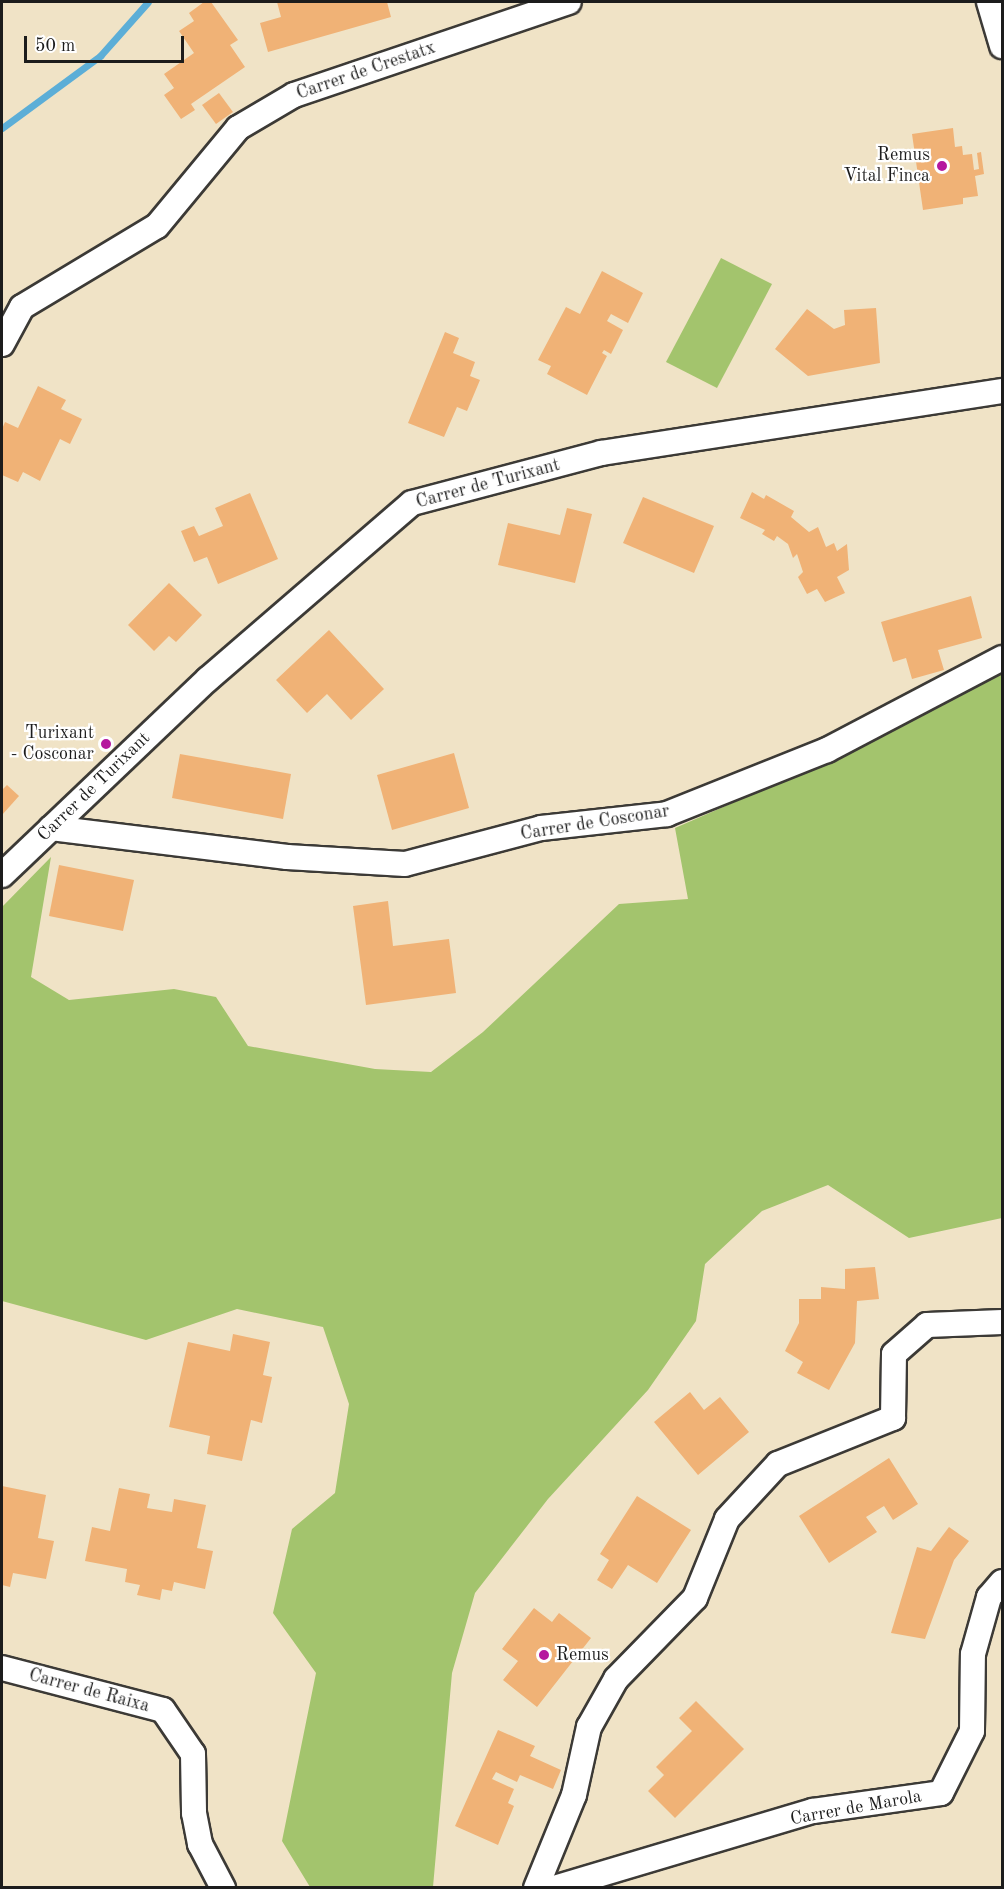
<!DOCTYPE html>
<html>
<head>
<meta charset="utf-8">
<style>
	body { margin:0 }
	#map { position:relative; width:1004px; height:1889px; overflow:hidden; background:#f0e3c6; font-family:"Old Standard TT",serif }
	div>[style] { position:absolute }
	.green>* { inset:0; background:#a3c46d }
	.stream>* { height:7px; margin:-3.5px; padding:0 3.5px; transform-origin:3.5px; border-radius:3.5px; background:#5caed7 }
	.building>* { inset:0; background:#f0b276 }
	.roads { filter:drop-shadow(2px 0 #3c3a36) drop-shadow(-2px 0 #3c3a36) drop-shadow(0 2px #3c3a36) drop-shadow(0 -2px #3c3a36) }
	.minor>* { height:24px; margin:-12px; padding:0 12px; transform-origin:12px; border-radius:12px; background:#fff }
	.dots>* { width:16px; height:16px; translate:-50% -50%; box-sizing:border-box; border:3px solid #fff; border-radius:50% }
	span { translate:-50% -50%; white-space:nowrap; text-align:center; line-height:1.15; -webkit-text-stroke:4.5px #fff; paint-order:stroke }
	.street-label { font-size:18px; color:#1c1c1c }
	.poi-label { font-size:18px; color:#1c1c1c }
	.right { translate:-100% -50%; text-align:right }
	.left { translate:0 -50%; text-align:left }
	.frame { position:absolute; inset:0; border:3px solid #1c1c1c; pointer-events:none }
	.scale { position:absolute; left:24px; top:36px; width:160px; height:27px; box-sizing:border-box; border:3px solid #1c1c1c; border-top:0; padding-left:8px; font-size:18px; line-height:21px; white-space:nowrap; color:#1c1c1c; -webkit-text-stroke:4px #fff; paint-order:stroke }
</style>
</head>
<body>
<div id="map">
	<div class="green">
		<div style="clip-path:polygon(721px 258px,772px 284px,717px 388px,666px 362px)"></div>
		<div style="clip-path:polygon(1002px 671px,1002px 1218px,909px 1238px,828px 1185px,762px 1211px,705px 1264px,696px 1321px,648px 1390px,548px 1499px,475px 1593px,452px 1673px,433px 1887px,310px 1887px,282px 1841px,316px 1673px,273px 1613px,292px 1529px,335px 1493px,349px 1404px,323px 1327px,237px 1309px,146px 1340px,2px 1301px,2px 907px,51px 857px,31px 977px,69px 1000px,174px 989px,216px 997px,248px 1046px,375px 1069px,431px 1072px,483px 1032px,619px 904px,688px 899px,675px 828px,863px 746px)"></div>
	</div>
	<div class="stream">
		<div style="left:2px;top:128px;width:122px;rotate:-36.3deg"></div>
		<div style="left:100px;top:56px;width:72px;rotate:-48.4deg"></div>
	</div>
	<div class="building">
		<div style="clip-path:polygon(204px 2px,211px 2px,238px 40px,230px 45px,245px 67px,191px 104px,195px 110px,181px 119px,164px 95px,174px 88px,164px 74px,194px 53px,179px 31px,194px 21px,189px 13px)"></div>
		<div style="clip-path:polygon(277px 2px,387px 2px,391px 17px,268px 52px,260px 23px,281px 17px)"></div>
		<div style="clip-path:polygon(219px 93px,233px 112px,216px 124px,202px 105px)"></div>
		<div style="clip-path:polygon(953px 128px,955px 147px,962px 146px,963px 155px,972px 154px,974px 170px,979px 169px,977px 153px,981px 152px,984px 174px,975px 176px,978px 196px,963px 198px,963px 204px,923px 210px,912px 134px)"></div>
		<div style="clip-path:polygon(602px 271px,643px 293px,628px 323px,611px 314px,607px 321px,623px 330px,611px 354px,604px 350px,602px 353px,607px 356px,587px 395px,547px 374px,551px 366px,538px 360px,566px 307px,580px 314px)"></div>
		<div style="clip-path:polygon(876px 308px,880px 363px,808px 376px,775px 349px,807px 309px,834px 329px,845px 325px,844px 310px)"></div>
		<div style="clip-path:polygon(445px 332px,459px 338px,453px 353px,475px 362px,470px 376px,480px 380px,467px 411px,457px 407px,444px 437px,408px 423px)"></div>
		<div style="clip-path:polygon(38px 386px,66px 400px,61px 409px,82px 419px,70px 444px,60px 439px,40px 481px,23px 472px,18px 482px,2px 475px,2px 429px,5px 422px,18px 428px)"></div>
		<div style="clip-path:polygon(752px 492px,764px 499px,766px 495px,794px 511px,791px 517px,809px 532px,818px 527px,826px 547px,834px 543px,837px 551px,847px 544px,849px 570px,837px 577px,845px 593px,825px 602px,817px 589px,807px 594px,798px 577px,803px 572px,797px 554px,793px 558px,788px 544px,777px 536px,774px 541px,762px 534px,765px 530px,740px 518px)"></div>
		<div style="clip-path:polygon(250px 493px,278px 559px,218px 584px,207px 557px,194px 562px,181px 531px,194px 526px,199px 536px,223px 526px,215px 508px)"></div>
		<div style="clip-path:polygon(643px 497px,714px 526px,694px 573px,623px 543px)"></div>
		<div style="clip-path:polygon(567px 508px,592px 514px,575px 583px,498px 565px,508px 523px,560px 535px)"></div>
		<div style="clip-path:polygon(169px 583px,202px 615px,176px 642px,169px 636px,154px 651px,128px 625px)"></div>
		<div style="clip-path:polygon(971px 596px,982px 638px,938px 650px,944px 670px,912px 679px,906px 658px,893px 662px,881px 622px)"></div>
		<div style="clip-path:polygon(329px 630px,384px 689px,351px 720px,327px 694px,307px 713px,276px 680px)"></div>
		<div style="clip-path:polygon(454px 753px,469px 808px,392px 830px,377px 775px)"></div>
		<div style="clip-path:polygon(180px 754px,291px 774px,283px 819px,172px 798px)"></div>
		<div style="clip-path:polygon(7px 785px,19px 796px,2px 815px,2px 790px)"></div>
		<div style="clip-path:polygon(59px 865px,134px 880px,123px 931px,49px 916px)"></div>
		<div style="clip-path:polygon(388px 901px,393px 946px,449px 939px,456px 993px,366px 1005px,353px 906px)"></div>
		<div style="clip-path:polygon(875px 1267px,879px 1299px,857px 1301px,855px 1343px,829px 1390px,797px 1373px,803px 1362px,785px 1351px,799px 1323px,799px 1299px,821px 1299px,821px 1287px,845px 1289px,845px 1269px)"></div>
		<div style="clip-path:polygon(233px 1334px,270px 1342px,263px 1375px,272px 1377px,262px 1423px,251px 1420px,242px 1461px,207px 1454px,210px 1436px,169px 1427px,188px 1342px,230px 1351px)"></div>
		<div style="clip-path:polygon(690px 1392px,704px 1410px,720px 1397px,749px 1432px,698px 1475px,654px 1422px)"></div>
		<div style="clip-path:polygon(889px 1458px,918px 1504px,893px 1520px,884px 1506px,866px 1517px,877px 1532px,829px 1563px,799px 1516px)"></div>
		<div style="clip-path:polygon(2px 1486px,46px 1495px,38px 1538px,54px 1541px,46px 1579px,13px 1573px,10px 1587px,2px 1585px)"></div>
		<div style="clip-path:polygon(119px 1488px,150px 1494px,147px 1508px,172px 1512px,174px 1499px,206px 1505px,197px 1548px,213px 1551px,205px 1589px,174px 1582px,172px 1591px,162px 1589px,160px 1600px,137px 1595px,140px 1585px,125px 1582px,127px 1569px,85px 1561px,92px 1527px,110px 1531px)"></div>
		<div style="clip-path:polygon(637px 1496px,691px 1530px,657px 1583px,628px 1565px,612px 1589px,597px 1580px,609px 1560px,600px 1554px)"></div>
		<div style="clip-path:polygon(949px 1527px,969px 1541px,954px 1560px,925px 1639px,891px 1633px,917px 1547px,931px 1551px)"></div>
		<div style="clip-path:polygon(534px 1608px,552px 1622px,559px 1613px,591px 1638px,537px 1707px,503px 1680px,518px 1661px,502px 1649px)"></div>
		<div style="clip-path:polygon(696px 1701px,744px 1749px,675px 1818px,648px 1791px,664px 1775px,656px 1767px,692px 1731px,679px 1718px)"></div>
		<div style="clip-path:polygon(498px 1730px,535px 1746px,530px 1756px,561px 1770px,553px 1789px,520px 1775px,517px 1782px,496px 1772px,492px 1779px,514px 1789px,508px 1803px,514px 1806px,498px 1845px,455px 1826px)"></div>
	</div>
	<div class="roads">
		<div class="minor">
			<div style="left:989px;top:2px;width:46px;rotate:73.5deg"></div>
			<div style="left:2px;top:344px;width:42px;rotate:-61.6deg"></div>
			<div style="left:22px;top:307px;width:157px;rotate:-31deg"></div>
			<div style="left:157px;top:226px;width:127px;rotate:-50.4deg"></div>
			<div style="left:238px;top:128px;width:65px;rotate:-30.5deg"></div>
			<div style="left:294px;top:95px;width:290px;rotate:-18.7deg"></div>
			<div style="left:51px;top:828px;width:238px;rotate:7deg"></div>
			<div style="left:287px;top:857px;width:118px;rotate:3.4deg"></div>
			<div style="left:405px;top:864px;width:141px;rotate:-14.8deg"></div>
			<div style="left:541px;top:828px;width:127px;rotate:-6.3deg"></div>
			<div style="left:667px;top:814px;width:172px;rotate:-21.8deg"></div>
			<div style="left:827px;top:750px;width:198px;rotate:-27.7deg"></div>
			<div style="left:2px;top:875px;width:284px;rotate:-43.6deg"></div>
			<div style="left:208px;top:679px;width:269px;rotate:-40.8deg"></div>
			<div style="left:412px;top:503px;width:196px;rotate:-14.8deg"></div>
			<div style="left:601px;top:453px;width:406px;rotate:-8.8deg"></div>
			<div style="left:2px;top:1668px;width:166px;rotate:14.6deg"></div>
			<div style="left:163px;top:1710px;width:53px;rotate:55.7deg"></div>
			<div style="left:193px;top:1754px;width:59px;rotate:89deg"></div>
			<div style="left:194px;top:1813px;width:32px;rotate:79deg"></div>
			<div style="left:200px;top:1844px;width:50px;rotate:62.4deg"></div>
			<div style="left:536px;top:1888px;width:100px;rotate:-67.8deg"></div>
			<div style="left:574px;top:1795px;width:70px;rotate:-77.6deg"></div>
			<div style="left:589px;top:1727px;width:55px;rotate:-60.6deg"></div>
			<div style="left:616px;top:1679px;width:113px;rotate:-45.7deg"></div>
			<div style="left:695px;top:1598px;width:85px;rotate:-67.9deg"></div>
			<div style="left:727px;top:1519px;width:75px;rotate:-47.2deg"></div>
			<div style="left:778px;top:1464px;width:124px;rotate:-21.8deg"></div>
			<div style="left:893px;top:1418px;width:64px;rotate:-89.1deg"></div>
			<div style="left:894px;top:1354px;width:44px;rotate:-41.3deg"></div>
			<div style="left:927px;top:1325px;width:75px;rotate:-2.3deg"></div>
			<div style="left:554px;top:1888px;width:270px;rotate:-16.6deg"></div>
			<div style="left:813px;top:1811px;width:129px;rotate:-8deg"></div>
			<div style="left:941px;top:1793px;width:69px;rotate:-63.4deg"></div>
			<div style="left:972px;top:1731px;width:77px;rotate:-89.3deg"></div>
			<div style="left:973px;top:1654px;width:59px;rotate:-74.3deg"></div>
			<div style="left:989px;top:1597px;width:20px;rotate:-49deg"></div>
		</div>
	</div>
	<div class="dots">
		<div style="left:942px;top:166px;background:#b5179e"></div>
		<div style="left:106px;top:744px;background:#b5179e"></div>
		<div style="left:544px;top:1655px;background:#b5179e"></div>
	</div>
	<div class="street-label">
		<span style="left:366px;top:71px;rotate:-19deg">Carrer de Crestatx</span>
		<span style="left:488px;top:484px;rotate:-15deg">Carrer de Turixant</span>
		<span style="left:94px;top:787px;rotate:-44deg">Carrer de Turixant</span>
		<span style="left:595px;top:823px;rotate:-9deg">Carrer de Cosconar</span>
		<span style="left:89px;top:1691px;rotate:15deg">Carrer de Raixa</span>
		<span style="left:856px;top:1808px;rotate:-10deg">Carrer de Marola</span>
	</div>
	<div class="poi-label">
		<span class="right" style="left:930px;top:166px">Remus<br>Vital Finca</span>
		<span class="right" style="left:94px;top:744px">Turixant<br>- Cosconar</span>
		<span class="left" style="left:556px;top:1655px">Remus</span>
	</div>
	<div class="frame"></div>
	<div class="scale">50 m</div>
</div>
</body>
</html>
